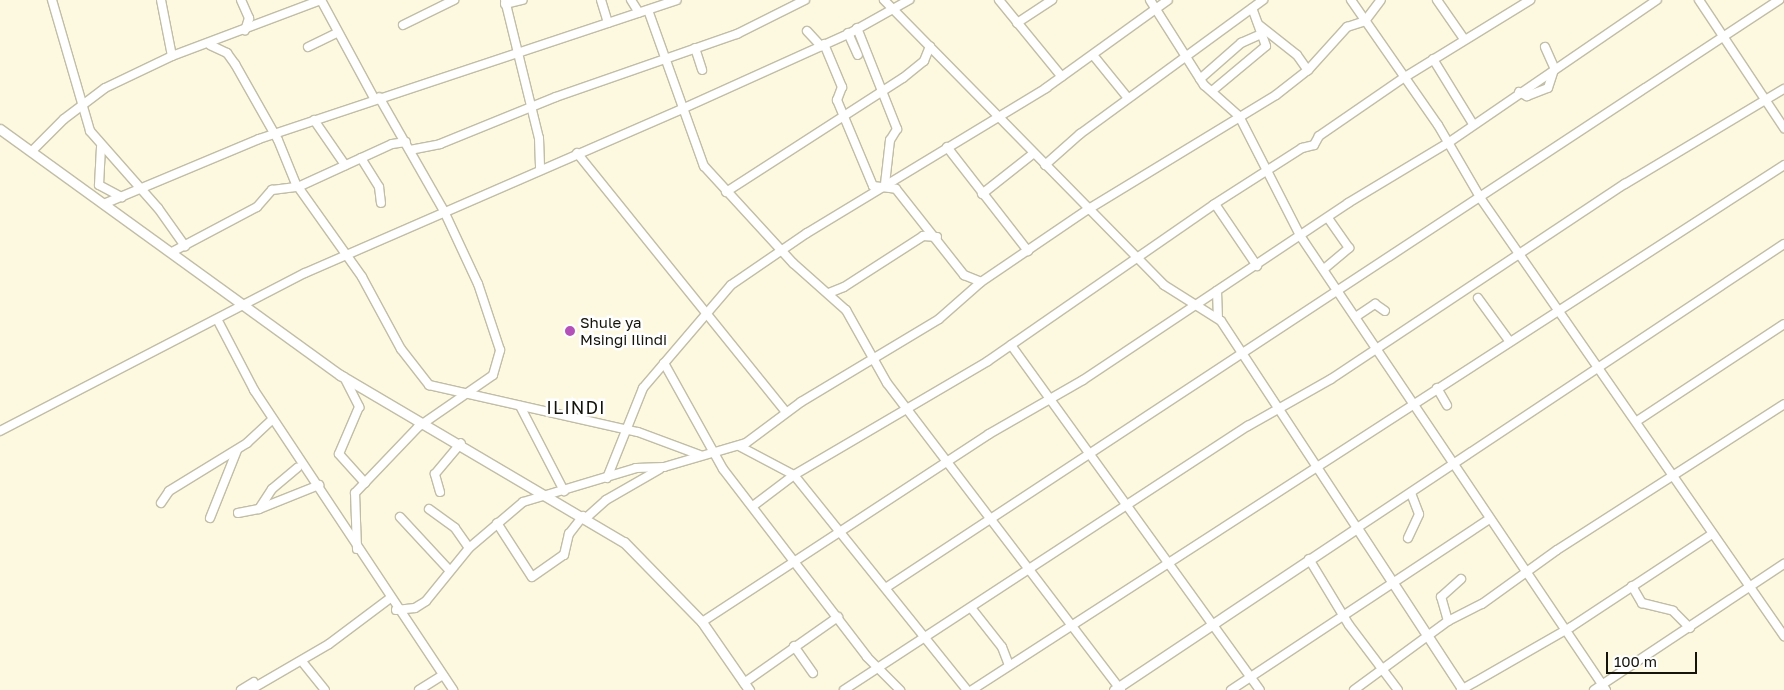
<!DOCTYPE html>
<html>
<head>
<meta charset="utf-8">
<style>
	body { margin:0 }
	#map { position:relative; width:1784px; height:690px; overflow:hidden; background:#fdf9e1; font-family:"Golos Text",sans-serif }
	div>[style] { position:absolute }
	.roads { filter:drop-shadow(1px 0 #c1bda6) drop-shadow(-1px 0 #c1bda6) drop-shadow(0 1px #c1bda6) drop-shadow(0 -1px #c1bda6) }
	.minor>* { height:8px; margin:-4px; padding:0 4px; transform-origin:4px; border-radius:4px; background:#fff }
	.tertiary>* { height:9px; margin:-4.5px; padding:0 4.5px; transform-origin:4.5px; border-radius:4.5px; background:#fff }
	.dots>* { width:14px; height:14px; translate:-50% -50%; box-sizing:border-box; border:2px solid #fff; border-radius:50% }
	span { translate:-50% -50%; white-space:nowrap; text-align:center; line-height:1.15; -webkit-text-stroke:5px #fff; paint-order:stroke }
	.poi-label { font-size:15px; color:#15140b }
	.left { translate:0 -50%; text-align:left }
	.quarter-label { font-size:18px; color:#15140b; letter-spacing:1px }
	.scale { position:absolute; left:1606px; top:652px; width:91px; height:22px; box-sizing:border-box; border:2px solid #15140b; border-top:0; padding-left:6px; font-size:15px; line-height:18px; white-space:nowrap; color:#15140b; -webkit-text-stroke:4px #fff; paint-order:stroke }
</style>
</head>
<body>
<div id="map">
	<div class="roads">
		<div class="minor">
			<div style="left:52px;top:0;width:136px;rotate:73.8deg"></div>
			<div style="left:90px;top:131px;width:103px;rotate:48.6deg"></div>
			<div style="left:158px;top:208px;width:47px;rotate:54.6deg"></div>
			<div style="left:161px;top:0;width:57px;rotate:78.9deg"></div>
			<div style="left:241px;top:0;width:20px;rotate:66deg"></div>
			<div style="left:249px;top:18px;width:13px;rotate:108deg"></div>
			<div style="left:321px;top:0;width:111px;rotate:61.6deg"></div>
			<div style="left:505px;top:0;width:142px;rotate:76.2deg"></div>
			<div style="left:539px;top:138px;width:31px;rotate:88deg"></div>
			<div style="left:601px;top:0;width:24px;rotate:73deg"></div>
			<div style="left:631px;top:0;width:15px;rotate:58deg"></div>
			<div style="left:884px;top:0;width:400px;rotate:45.5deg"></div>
			<div style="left:1164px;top:285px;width:67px;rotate:32.3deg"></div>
			<div style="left:1221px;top:321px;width:248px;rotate:56.7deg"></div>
			<div style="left:1357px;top:528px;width:513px;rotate:-33.63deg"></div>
			<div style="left:999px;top:0;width:99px;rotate:50.7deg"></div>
			<div style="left:1150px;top:0;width:101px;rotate:57.6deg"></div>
			<div style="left:1204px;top:85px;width:47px;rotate:41.5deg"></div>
			<div style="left:1239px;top:116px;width:136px;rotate:62.9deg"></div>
			<div style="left:1301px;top:237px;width:546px;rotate:56.05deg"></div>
			<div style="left:1351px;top:0;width:152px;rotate:55.2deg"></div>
			<div style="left:1438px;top:125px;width:86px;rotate:59.8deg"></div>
			<div style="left:1481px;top:199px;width:532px;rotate:55.26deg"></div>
			<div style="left:1437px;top:0;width:47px;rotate:55.3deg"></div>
			<div style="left:1699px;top:0;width:154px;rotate:56.4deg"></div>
			<div style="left:505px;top:4px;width:18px;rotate:-13deg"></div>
			<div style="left:648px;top:10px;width:166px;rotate:70.3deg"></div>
			<div style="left:704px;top:166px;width:132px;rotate:47.5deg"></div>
			<div style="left:793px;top:263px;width:71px;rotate:41.6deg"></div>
			<div style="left:846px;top:310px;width:84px;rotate:60.7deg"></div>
			<div style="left:887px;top:383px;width:386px;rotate:52.7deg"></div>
			<div style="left:1017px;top:23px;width:42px;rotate:-33.3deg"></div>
			<div style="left:403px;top:25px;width:57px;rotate:-26.1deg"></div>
			<div style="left:1259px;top:25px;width:48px;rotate:38.3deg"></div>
			<div style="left:1297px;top:55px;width:19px;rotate:55deg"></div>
			<div style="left:857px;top:28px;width:109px;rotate:68.4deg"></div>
			<div style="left:897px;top:129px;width:13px;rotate:122deg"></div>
			<div style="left:890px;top:140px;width:44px;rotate:96.5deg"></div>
			<div style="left:807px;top:31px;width:21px;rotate:47deg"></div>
			<div style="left:848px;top:33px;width:24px;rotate:66deg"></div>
			<div style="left:824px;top:44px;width:47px;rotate:67.3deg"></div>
			<div style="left:842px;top:87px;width:14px;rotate:111deg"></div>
			<div style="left:837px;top:100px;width:93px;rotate:67.3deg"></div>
			<div style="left:873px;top:186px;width:23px;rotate:7deg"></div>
			<div style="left:896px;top:189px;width:110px;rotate:51.7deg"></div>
			<div style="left:964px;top:275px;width:18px;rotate:22deg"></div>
			<div style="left:210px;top:45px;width:19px;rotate:25deg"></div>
			<div style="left:227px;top:53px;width:14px;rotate:54deg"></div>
			<div style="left:235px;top:64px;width:87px;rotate:60.5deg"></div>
			<div style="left:278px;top:140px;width:48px;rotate:67.8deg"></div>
			<div style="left:296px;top:184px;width:114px;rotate:54.6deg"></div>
			<div style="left:362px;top:277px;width:82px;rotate:61.6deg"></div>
			<div style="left:401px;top:349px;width:46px;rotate:52.1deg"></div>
			<div style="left:429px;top:385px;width:214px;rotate:12.7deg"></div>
			<div style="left:638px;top:432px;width:66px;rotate:20.4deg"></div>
			<div style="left:308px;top:47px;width:32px;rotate:-26deg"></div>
			<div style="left:1545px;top:47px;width:24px;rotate:66deg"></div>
			<div style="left:695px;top:48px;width:23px;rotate:72deg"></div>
			<div style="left:1093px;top:55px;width:55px;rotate:50.9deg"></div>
			<div style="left:1433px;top:59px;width:76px;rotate:58.4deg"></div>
			<div style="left:1200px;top:79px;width:55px;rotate:-41.3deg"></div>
			<div style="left:1241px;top:43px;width:20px;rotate:-24deg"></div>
			<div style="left:1212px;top:91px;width:70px;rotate:-39.8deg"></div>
			<div style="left:1266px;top:46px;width:40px;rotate:-110.2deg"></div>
			<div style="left:1519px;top:92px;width:9px;rotate:27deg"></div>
			<div style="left:1527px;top:96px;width:22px;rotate:-21deg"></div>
			<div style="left:1548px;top:88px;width:20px;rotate:-72deg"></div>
			<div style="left:314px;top:120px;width:55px;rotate:55.4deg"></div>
			<div style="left:101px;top:147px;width:38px;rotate:93deg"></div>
			<div style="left:99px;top:185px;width:26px;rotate:28deg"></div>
			<div style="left:947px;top:147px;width:132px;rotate:52.1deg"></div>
			<div style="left:410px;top:150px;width:31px;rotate:-11deg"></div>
			<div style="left:440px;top:144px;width:125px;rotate:-22.1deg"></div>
			<div style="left:556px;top:97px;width:192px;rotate:-19.2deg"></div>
			<div style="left:737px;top:34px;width:76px;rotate:-26.6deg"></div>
			<div style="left:32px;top:151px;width:45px;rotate:-45deg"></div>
			<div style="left:64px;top:119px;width:51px;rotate:-37.1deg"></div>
			<div style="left:105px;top:88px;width:74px;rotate:-25.5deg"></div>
			<div style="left:172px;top:56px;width:159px;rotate:-20.6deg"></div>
			<div style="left:577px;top:153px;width:333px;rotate:51.1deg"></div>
			<div style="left:361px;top:158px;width:34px;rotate:58deg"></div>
			<div style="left:379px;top:187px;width:16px;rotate:83deg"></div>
			<div style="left:1045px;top:165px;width:47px;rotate:-41.5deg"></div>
			<div style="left:1080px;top:134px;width:227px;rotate:-36.2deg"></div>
			<div style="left:726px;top:192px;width:211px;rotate:-32.8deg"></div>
			<div style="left:903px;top:78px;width:27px;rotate:-39deg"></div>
			<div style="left:924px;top:61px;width:16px;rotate:-68deg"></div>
			<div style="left:982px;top:194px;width:66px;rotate:-38.3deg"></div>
			<div style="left:106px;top:203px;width:166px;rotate:-22.7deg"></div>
			<div style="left:259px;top:139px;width:440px;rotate:-18.4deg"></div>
			<div style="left:1215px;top:204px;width:75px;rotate:55.9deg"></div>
			<div style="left:172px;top:252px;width:96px;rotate:-27.9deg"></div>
			<div style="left:257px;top:207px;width:23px;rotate:-49deg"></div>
			<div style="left:272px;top:190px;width:26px;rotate:-7deg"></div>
			<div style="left:298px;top:187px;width:103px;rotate:-24.6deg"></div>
			<div style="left:392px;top:144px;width:14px;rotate:-8deg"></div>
			<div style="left:1324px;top:269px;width:33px;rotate:-40deg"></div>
			<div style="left:1349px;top:248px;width:37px;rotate:-125deg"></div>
			<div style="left:1217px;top:291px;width:27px;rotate:88deg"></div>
			<div style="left:829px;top:293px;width:16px;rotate:-22deg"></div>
			<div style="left:844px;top:287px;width:94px;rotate:-32.8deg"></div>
			<div style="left:923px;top:236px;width:14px;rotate:4deg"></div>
			<div style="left:1478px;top:298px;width:54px;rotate:54deg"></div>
			<div style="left:1357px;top:316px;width:22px;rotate:-34deg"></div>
			<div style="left:1375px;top:304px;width:12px;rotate:35deg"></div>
			<div style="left:218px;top:321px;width:78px;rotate:62.4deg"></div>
			<div style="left:254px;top:390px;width:360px;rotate:56.4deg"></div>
			<div style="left:1011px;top:345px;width:425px;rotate:54.2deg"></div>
			<div style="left:664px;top:363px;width:121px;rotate:60.9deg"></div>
			<div style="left:723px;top:469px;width:237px;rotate:52.5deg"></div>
			<div style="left:867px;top:657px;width:47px;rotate:45deg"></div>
			<div style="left:344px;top:377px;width:34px;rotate:63deg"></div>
			<div style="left:359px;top:407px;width:51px;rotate:113.1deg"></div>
			<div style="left:339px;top:454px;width:39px;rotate:48deg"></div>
			<div style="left:1437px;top:388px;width:20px;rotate:60deg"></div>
			<div style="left:520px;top:406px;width:96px;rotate:62.6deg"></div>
			<div style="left:1637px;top:421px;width:176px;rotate:-33.4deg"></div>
			<div style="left:0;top:431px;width:343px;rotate:-27.4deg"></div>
			<div style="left:305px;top:273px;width:411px;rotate:-23.5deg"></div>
			<div style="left:682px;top:109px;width:184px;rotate:-24.3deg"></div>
			<div style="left:850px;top:33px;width:68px;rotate:-29.2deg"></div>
			<div style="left:739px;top:446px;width:62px;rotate:27.8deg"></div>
			<div style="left:794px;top:475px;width:276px;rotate:51.2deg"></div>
			<div style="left:607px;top:478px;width:97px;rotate:-68.2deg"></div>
			<div style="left:643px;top:388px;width:135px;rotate:-49.5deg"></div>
			<div style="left:731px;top:285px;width:92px;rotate:-34.4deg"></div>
			<div style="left:807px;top:233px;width:280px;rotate:-31.2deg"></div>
			<div style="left:1046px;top:88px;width:150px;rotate:-35.8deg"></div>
			<div style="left:440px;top:492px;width:19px;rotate:-106deg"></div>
			<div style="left:435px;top:474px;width:40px;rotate:-50deg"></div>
			<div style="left:161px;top:503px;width:14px;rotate:-56deg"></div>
			<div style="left:169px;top:491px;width:92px;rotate:-31.6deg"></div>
			<div style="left:247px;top:443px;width:35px;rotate:-43deg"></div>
			<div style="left:753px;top:506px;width:51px;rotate:-37.1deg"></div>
			<div style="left:794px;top:475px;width:225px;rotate:-30.4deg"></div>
			<div style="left:988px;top:361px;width:274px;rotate:-34.7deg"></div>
			<div style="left:1213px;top:205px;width:106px;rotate:-32.6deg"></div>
			<div style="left:1302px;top:148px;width:12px;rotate:-14deg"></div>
			<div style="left:1314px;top:145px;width:10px;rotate:-61deg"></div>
			<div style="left:1319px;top:136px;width:104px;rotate:-34.5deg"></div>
			<div style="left:1405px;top:77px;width:147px;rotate:-31.6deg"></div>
			<div style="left:259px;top:509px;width:65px;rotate:-21.8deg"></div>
			<div style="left:429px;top:509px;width:32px;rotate:36deg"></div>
			<div style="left:455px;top:528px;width:24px;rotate:55deg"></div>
			<div style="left:238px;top:513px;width:21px;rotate:-11deg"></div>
			<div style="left:259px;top:509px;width:24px;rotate:-57deg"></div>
			<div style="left:272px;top:489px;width:33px;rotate:-40deg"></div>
			<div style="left:400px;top:517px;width:72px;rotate:47.2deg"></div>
			<div style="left:210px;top:518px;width:73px;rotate:-68.3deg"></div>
			<div style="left:586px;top:518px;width:27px;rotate:-42deg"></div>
			<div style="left:606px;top:500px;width:62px;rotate:-29.9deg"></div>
			<div style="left:497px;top:523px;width:64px;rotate:57.1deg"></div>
			<div style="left:532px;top:577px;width:39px;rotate:-35deg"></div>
			<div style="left:564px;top:555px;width:22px;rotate:-77deg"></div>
			<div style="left:569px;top:534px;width:23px;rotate:-52deg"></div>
			<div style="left:1408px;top:538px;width:26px;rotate:-65deg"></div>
			<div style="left:1419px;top:514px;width:22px;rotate:-111deg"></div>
			<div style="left:357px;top:549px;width:56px;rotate:-92deg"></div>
			<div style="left:355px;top:493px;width:91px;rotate:-46.3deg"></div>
			<div style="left:418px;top:427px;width:91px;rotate:-34.7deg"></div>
			<div style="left:493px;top:375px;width:26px;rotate:-74deg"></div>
			<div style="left:500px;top:350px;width:70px;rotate:-108.4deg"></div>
			<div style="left:478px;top:284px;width:81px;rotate:-115deg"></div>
			<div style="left:444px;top:211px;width:131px;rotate:-119.7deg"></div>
			<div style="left:1309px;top:559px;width:77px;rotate:58.8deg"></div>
			<div style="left:1349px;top:625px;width:81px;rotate:53deg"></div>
			<div style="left:1632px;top:586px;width:20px;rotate:60deg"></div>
			<div style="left:1642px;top:603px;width:32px;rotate:14deg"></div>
			<div style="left:1673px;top:611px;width:24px;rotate:45deg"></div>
			<div style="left:887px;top:587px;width:1068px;rotate:-33.35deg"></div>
			<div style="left:972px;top:609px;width:48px;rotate:51.7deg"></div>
			<div style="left:1002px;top:647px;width:19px;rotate:69deg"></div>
			<div style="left:396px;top:610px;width:19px;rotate:-6deg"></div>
			<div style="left:415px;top:608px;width:13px;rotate:-32deg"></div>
			<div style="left:426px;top:601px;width:68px;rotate:-50.9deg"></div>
			<div style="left:469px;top:548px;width:71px;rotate:-40.4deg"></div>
			<div style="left:523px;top:502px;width:118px;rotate:-16.7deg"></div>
			<div style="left:636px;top:468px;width:28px;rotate:-2deg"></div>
			<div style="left:664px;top:467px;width:85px;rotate:-16.3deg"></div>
			<div style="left:746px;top:443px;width:69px;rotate:-36.7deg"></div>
			<div style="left:801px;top:402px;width:161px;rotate:-31deg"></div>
			<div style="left:939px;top:319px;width:56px;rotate:-41.4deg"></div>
			<div style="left:981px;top:282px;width:128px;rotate:-34.2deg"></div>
			<div style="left:1087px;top:210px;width:221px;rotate:-31.3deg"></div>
			<div style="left:1276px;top:95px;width:42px;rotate:-38.2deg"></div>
			<div style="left:1309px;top:69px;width:57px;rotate:-47.9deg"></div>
			<div style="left:1347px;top:27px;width:19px;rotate:-18deg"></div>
			<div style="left:1365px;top:21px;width:26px;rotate:-53deg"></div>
			<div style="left:1448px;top:621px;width:25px;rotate:-106deg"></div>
			<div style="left:1441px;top:597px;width:27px;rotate:-42deg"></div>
			<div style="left:702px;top:622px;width:343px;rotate:-33.2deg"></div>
			<div style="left:989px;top:434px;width:108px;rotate:-29.9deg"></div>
			<div style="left:1083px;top:380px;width:319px;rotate:-33.7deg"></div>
			<div style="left:1348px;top:203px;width:117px;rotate:-31deg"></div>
			<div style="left:1448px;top:143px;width:253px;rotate:-34.4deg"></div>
			<div style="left:794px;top:646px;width:33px;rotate:55deg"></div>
			<div style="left:304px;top:664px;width:33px;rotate:51deg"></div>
			<div style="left:744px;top:683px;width:115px;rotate:-35.1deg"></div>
			<div style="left:241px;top:690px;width:15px;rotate:-32deg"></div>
			<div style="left:250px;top:690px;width:91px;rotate:-30.2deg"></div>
			<div style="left:329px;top:644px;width:75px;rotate:-36.9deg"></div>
			<div style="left:419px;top:690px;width:26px;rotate:-32deg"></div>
			<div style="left:844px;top:690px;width:483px;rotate:-33.2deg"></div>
			<div style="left:1248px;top:426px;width:95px;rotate:-29.5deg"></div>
			<div style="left:1331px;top:379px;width:353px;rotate:-33.6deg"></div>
			<div style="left:1625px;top:184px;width:185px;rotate:-30.9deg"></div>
			<div style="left:972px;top:690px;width:967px;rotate:-32.88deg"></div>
			<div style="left:1231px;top:690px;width:310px;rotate:-33.5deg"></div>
			<div style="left:1354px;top:690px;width:117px;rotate:-36.3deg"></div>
			<div style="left:1448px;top:621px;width:38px;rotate:-27deg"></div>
			<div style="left:1482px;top:604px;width:92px;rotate:-35.8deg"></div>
			<div style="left:1557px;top:550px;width:270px;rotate:-32.7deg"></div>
			<div style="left:1461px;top:690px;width:127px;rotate:-29.8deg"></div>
			<div style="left:1571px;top:627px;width:169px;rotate:-33.4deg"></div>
			<div style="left:1594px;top:690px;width:228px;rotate:-33.6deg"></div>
		</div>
		<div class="tertiary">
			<div style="left:0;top:129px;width:420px;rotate:35.9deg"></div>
			<div style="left:340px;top:375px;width:329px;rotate:30.5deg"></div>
			<div style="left:624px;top:542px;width:112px;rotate:45.7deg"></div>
			<div style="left:702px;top:622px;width:83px;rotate:55.3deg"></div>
			<div style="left:1114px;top:690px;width:292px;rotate:-33.7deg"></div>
			<div style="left:1357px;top:528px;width:194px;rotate:56.8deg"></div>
		</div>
	</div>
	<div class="dots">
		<div style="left:570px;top:331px;background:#b451b8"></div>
	</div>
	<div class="poi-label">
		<span class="left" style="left:580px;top:331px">Shule ya<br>Msingi Ilindi</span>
	</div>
	<div class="quarter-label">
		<span style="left:576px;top:407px">ILINDI</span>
	</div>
	<div class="scale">100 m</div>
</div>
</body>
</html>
